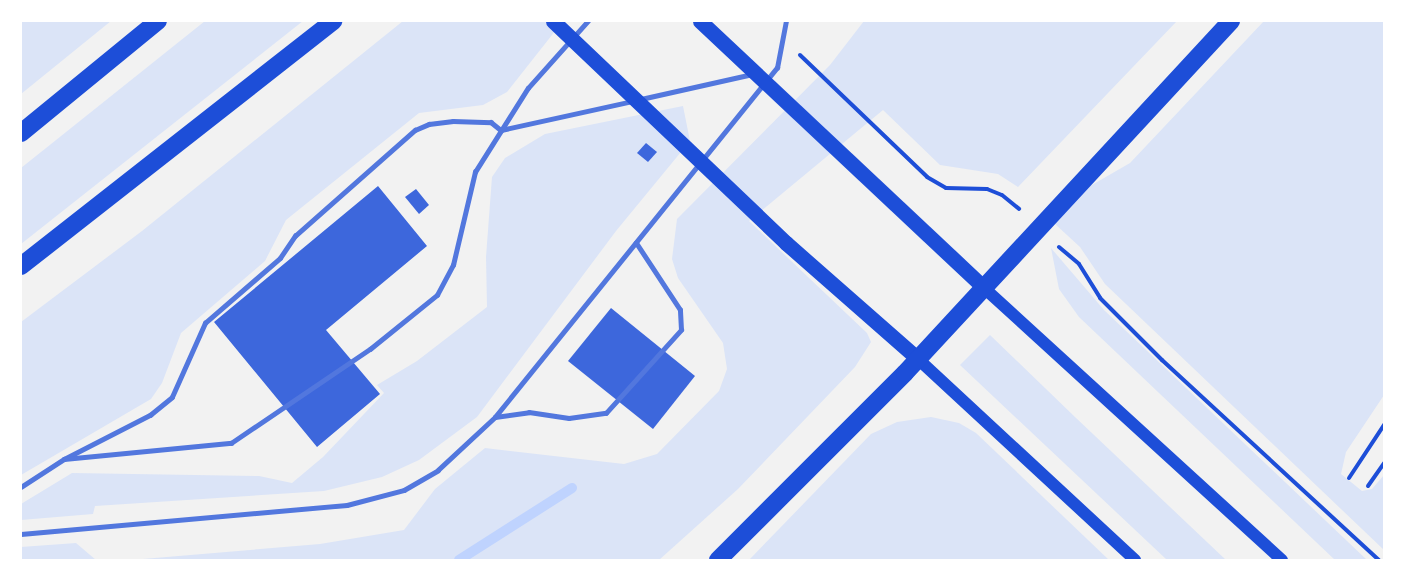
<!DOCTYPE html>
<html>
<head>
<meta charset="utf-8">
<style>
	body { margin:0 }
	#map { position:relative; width:1405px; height:581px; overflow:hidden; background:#f2f2f2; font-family:Helvetica,sans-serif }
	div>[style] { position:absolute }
	.green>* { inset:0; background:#dbe4f7 }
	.stream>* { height:10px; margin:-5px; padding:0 5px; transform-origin:5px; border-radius:5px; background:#bfd3fe }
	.building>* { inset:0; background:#3d67dc }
	.path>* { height:4px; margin:-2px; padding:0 2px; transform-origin:2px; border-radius:2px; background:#1d4ed8 }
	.service>* { height:4.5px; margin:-2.25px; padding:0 2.25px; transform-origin:2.25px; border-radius:2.25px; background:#5277de }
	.secondary>* { height:12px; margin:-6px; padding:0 6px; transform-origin:6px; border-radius:6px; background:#1d4ed8 }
	.primary>* { height:15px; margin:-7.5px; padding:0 7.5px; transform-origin:7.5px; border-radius:7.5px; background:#1d4ed8 }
	.motorway>* { height:18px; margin:-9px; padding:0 9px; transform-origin:9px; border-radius:9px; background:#1d4ed8 }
	span { translate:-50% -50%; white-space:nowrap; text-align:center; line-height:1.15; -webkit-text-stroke:4.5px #fff; paint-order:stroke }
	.frame { position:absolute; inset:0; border:22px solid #fff; pointer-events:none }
</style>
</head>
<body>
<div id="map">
	<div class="green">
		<div style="clip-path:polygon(21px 21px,111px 21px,21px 94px)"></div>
		<div style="clip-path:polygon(205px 21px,303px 21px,21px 244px,21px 168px)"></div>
		<div style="clip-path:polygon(403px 21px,563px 21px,507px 92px,483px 105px,419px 113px,286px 220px,265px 261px,181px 333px,162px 383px,151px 399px,21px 475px,21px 322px,142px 231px)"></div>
		<div style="clip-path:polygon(864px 21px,1177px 21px,1018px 187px,998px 174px,940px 165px,883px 110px,749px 221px,867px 333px,871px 342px,855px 367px,738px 489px,659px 560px,131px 560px,320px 544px,404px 530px,435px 489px,485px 448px,624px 464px,657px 454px,719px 391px,727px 369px,723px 343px,678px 278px,672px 259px,677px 219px,830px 65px)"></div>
		<div style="clip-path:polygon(1264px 21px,1384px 21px,1384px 395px,1346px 452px,1341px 474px,1362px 491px,1372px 489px,1384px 475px,1384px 550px,1105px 284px,1080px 247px,1055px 224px,1059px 214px,1085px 189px,1130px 163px)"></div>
		<div style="clip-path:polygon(683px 106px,690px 141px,616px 231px,477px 417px,419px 460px,382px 477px,324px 491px,95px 506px,93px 514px,21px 520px,21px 504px,72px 473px,259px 476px,292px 483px,323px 457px,384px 393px,377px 385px,417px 361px,487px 307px,486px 257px,492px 177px,505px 158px,545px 134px)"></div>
		<div style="clip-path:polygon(1051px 248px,1104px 310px,1367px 560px,1335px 560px,1079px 317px,1059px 289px)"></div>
		<div style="clip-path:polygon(990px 335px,1075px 417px,1226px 560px,1167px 560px,960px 365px)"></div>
		<div style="clip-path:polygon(931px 417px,959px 423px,976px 433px,1109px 560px,749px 560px,871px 434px,897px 422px)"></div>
		<div style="clip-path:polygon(76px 543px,96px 560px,21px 560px,21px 547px)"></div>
	</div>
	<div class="stream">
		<div style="left:459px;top:560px;width:134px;rotate:-32.5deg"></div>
	</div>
	<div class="building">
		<div style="clip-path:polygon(646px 143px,657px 152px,648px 162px,637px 153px)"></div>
		<div style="clip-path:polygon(378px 186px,427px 246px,326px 330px,380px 394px,317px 447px,214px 322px)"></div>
		<div style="clip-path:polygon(416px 189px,429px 205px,419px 214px,405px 197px)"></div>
		<div style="clip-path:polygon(611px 308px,695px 376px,653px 429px,568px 361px)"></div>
	</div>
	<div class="path">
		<div style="left:800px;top:55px;width:176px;rotate:43.8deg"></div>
		<div style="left:927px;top:177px;width:22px;rotate:30deg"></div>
		<div style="left:946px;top:188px;width:41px;rotate:1.4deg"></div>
		<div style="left:987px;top:189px;width:16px;rotate:22deg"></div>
		<div style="left:1002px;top:195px;width:22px;rotate:39deg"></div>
		<div style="left:1059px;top:247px;width:26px;rotate:40deg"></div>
		<div style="left:1079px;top:264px;width:40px;rotate:58deg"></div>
		<div style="left:1100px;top:298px;width:88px;rotate:45deg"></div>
		<div style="left:1162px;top:360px;width:295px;rotate:42.7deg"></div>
		<div style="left:1349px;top:478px;width:64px;rotate:-56.6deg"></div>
		<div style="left:1368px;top:486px;width:28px;rotate:-55deg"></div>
	</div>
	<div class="service">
		<div style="left:641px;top:99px;width:115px;rotate:-12.6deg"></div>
		<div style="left:495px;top:417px;width:34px;rotate:-8deg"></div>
		<div style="left:529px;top:412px;width:40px;rotate:8.5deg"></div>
		<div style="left:569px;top:418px;width:37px;rotate:-8deg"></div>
		<div style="left:606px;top:413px;width:112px;rotate:-47.9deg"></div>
		<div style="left:681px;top:330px;width:20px;rotate:-93deg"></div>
		<div style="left:680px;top:310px;width:80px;rotate:-123.3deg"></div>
		<div style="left:64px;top:459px;width:97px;rotate:-27.1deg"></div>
		<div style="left:150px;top:415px;width:28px;rotate:-39deg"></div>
		<div style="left:172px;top:397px;width:81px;rotate:-66deg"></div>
		<div style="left:205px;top:323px;width:99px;rotate:-40.9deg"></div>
		<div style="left:280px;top:258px;width:27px;rotate:-56deg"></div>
		<div style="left:295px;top:236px;width:160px;rotate:-41.5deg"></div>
		<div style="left:415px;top:130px;width:15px;rotate:-23deg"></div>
		<div style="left:429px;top:124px;width:24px;rotate:-7deg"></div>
		<div style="left:453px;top:121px;width:38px;rotate:2deg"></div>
		<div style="left:491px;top:122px;width:13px;rotate:39deg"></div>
		<div style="left:501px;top:130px;width:135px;rotate:-12.4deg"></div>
		<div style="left:21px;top:487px;width:51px;rotate:-33.1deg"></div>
		<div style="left:64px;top:459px;width:168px;rotate:-5.5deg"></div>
		<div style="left:231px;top:443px;width:168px;rotate:-34.1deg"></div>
		<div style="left:370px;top:349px;width:86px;rotate:-38.9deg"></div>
		<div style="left:437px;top:295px;width:34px;rotate:-62deg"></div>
		<div style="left:453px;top:265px;width:96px;rotate:-76.7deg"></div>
		<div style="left:475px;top:172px;width:99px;rotate:-57.8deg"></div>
		<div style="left:528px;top:88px;width:90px;rotate:-48.2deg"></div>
		<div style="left:21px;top:534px;width:327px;rotate:-5.1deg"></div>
		<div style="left:347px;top:505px;width:59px;rotate:-14.7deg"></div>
		<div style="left:404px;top:490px;width:39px;rotate:-30deg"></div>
		<div style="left:438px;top:470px;width:78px;rotate:-42.9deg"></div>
		<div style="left:495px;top:417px;width:449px;rotate:-51.1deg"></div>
		<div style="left:777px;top:68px;width:48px;rotate:-79.2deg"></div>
	</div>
	<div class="secondary">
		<div style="left:983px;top:287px;width:405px;rotate:42.4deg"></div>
		<div style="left:918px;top:359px;width:296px;rotate:42.8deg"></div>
	</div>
	<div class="primary">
		<div style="left:553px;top:21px;width:322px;rotate:43.6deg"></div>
		<div style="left:786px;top:243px;width:176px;rotate:41.3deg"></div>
		<div style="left:700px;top:21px;width:388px;rotate:43.2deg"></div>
	</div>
	<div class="motorway">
		<div style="left:21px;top:133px;width:177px;rotate:-39.3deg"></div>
		<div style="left:21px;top:266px;width:397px;rotate:-38.1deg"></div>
		<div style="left:718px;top:560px;width:264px;rotate:-45deg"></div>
		<div style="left:905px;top:373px;width:480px;rotate:-47.2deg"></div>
	</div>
	<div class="frame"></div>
</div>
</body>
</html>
